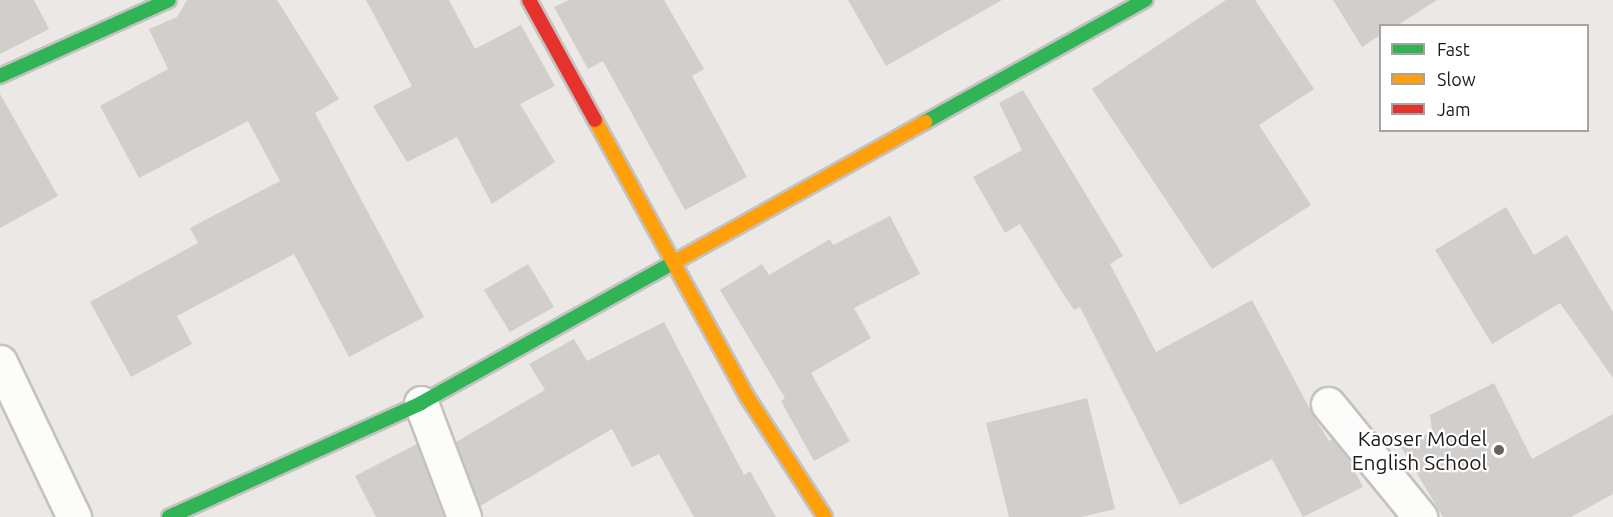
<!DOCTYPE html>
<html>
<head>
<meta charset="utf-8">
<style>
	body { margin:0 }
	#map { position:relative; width:1613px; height:517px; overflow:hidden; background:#ebe8e5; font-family:Ubuntu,sans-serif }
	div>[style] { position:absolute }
	.building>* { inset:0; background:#d1cecc }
	.roads { filter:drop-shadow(2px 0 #c3c2c1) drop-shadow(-2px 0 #c3c2c1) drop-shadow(0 2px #c3c2c1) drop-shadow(0 -2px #c3c2c1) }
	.street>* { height:33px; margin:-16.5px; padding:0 16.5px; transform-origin:16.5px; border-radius:16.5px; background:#fcfcfb }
	.fast>* { height:14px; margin:-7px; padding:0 7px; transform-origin:7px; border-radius:7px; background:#30b455 }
	.slow>* { height:14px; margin:-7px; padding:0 7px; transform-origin:7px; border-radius:7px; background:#ff9f0a }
	.jam>* { height:14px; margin:-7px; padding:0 7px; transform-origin:7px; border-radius:7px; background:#e5322d }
	.dots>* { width:16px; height:16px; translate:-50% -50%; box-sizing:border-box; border:3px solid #fff; border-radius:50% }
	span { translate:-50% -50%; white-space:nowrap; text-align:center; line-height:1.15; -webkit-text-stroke:4.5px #fff; paint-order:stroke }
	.poi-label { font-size:21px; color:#1c1c1c }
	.right { translate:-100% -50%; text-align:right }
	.legend { position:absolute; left:1379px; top:24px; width:210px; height:108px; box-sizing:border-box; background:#fff; border:2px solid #a4a4a4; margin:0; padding:8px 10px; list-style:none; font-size:18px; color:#1c1c1c }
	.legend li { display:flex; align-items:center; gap:12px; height:30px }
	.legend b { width:30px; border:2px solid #a4a4a4 }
</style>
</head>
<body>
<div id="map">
	<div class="building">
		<div style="clip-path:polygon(0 0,34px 0,49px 29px,0 54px)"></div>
		<div style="clip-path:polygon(187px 0,277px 0,339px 99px,315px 113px,424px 317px,349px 357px,294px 254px,177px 316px,192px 344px,131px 377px,90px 302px,198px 243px,190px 228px,280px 181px,248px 121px,139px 178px,100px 106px,168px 69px,149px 29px,177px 17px)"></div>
		<div style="clip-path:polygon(366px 0,449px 0,475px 49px,521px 25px,555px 86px,520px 104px,555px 162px,492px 204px,457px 137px,407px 162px,373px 106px,412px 86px)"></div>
		<div style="clip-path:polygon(569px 0,664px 0,704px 69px,692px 76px,747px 177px,685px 210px,603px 61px,588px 69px,554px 7px)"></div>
		<div style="clip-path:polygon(848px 0,1002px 0,886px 66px)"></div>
		<div style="clip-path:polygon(1226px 0,1255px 0,1314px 89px,1259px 125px,1311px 205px,1212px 269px,1092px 89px)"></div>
		<div style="clip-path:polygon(1333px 0,1437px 0,1396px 26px,1380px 26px,1380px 35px,1362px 47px)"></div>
		<div style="clip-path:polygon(1023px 90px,1123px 256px,1110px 264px,1156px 352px,1252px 300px,1313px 415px,1329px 441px,1332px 439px,1347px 457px,1363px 487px,1303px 517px,1272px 459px,1180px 505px,1080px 307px,1074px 310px,1062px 292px,1020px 224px,1005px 233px,973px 177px,1022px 150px,999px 103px)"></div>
		<div style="clip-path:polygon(0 94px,58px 196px,0 228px)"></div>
		<div style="clip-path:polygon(1506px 207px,1534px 255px,1567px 235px,1613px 312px,1613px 378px,1560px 303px,1492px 344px,1435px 250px)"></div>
		<div style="clip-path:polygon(890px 216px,920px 274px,854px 308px,871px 338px,811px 373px,850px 441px,814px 461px,781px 401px,785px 398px,720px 290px,762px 264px,769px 275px,830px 239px,833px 245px)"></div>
		<div style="clip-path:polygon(528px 264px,554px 307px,510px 332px,484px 290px)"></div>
		<div style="clip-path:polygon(664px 322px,744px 475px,750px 471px,776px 517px,694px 517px,659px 454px,632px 467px,612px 429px,480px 506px,456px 442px,545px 390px,529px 364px,574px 339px,587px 361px)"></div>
		<div style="clip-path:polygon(1494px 383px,1532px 459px,1613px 414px,1613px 494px,1571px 517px,1443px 517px,1401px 447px,1432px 431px,1430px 415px)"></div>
		<div style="clip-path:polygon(1087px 398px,1115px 509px,1081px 517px,1009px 517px,986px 423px)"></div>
		<div style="clip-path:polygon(417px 444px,444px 517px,376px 517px,355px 476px)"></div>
	</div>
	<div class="roads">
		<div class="street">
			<div style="left:0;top:362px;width:172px;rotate:64.5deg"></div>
			<div style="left:421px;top:403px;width:122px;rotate:69.3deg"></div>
			<div style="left:1328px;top:404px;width:146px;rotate:50.8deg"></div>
		</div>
		<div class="fast">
			<div style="left:0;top:76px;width:185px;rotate:-24.2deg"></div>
			<div style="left:925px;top:122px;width:252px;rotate:-29deg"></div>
			<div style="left:169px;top:517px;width:277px;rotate:-24.3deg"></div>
			<div style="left:421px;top:403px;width:296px;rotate:-29.1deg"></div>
		</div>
		<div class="slow">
			<div style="left:595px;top:120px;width:314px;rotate:61.2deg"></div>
			<div style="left:746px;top:395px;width:145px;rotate:57.1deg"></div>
			<div style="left:680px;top:259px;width:281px;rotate:-29.2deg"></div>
		</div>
		<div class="jam">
			<div style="left:529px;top:0;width:137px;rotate:61.2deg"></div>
		</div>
	</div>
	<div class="dots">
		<div style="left:1499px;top:450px;background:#646362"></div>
	</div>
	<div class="poi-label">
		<span class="right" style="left:1487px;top:450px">Kaoser Model<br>English School</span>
	</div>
	<ul class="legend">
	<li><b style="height:8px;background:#30b455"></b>Fast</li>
	<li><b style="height:8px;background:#ff9f0a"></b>Slow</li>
	<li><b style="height:8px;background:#e5322d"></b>Jam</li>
	</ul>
</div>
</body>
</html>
